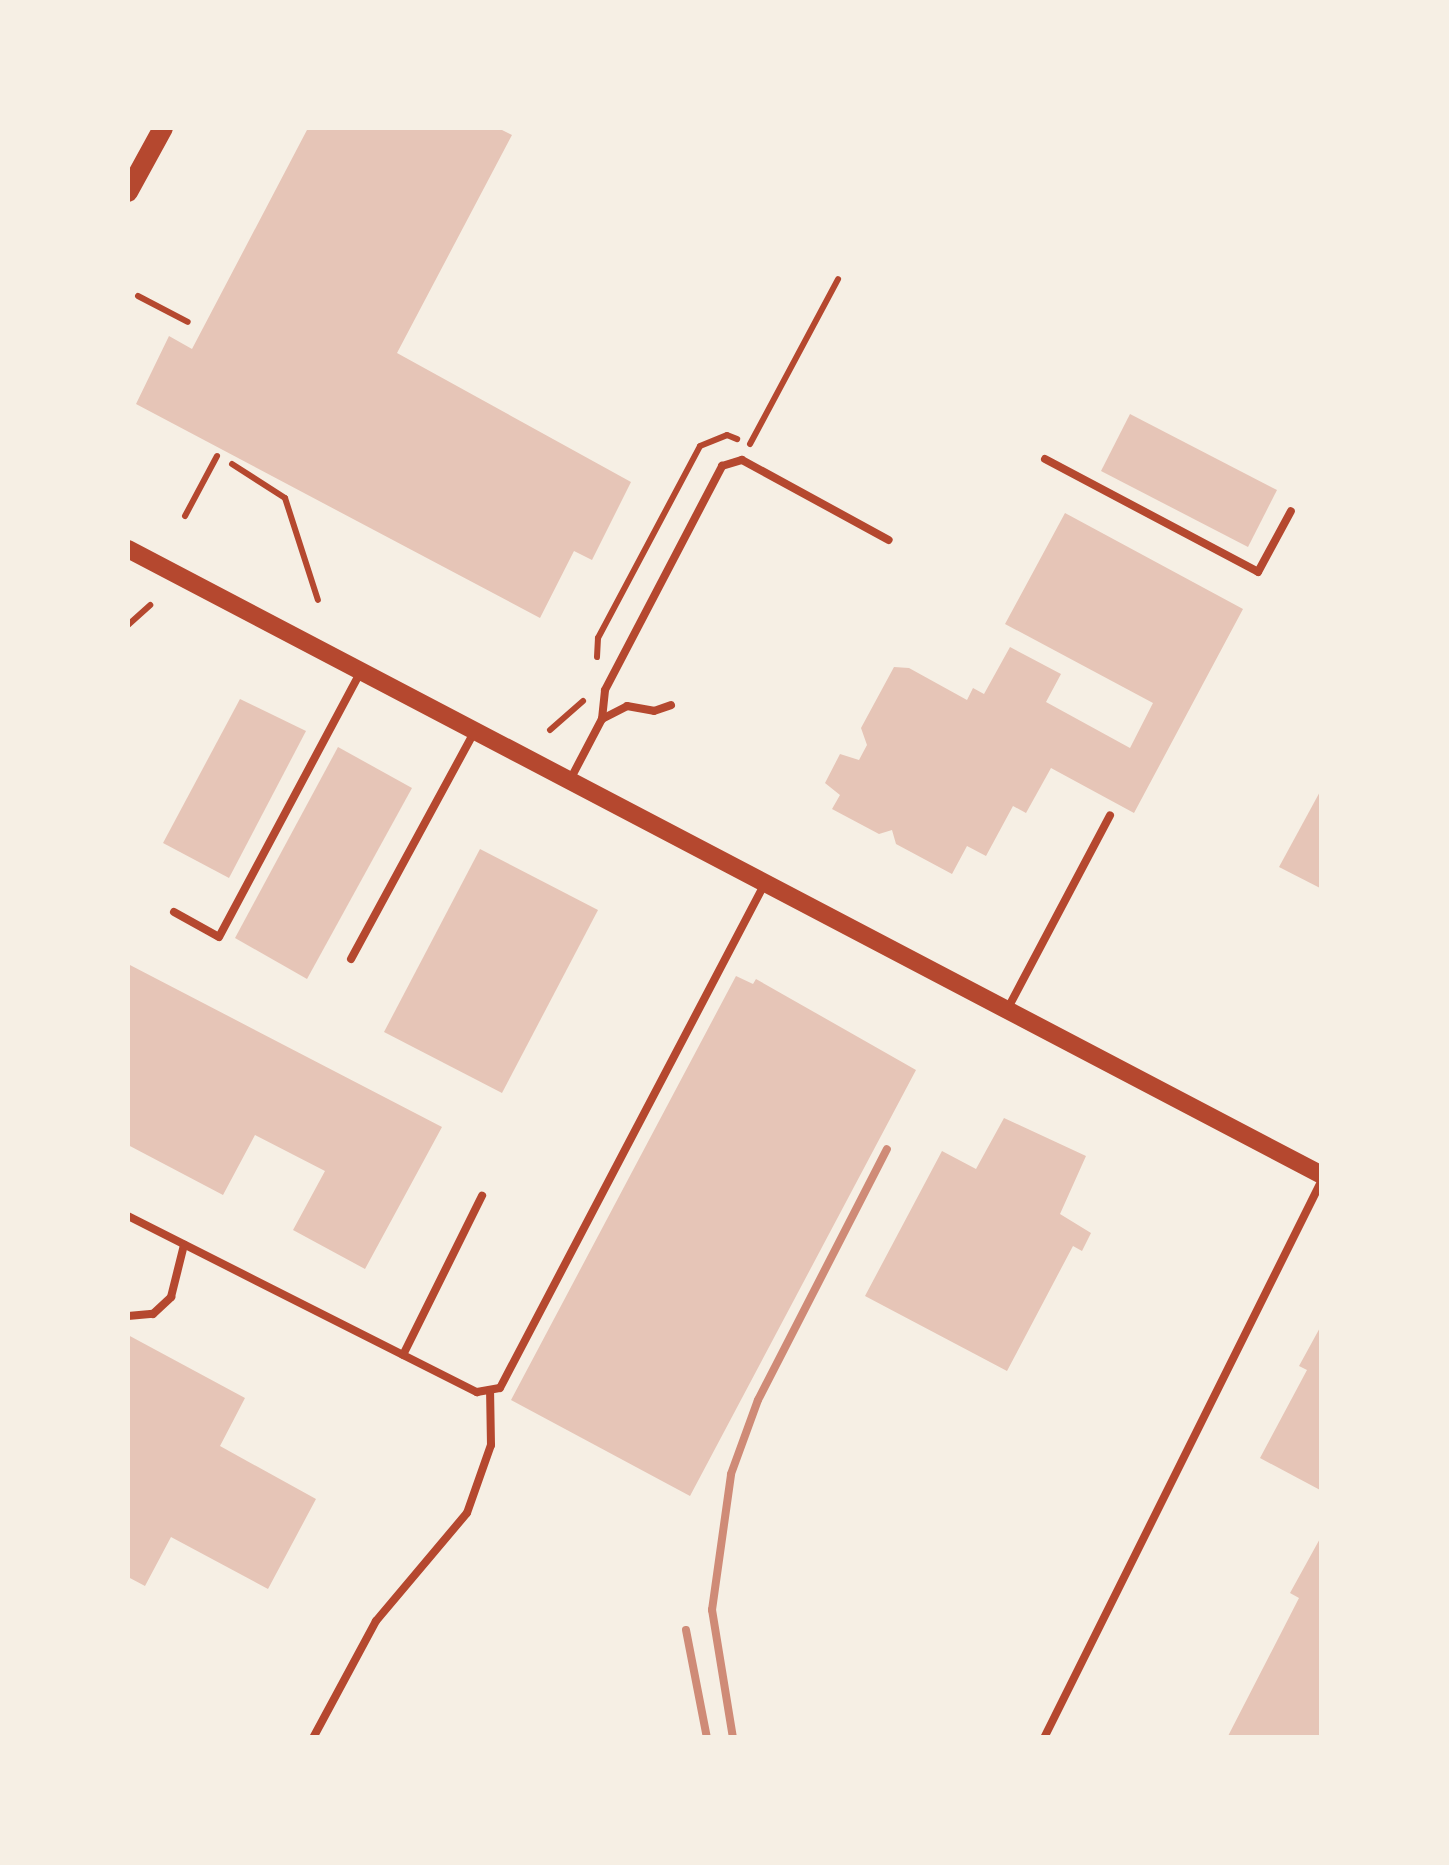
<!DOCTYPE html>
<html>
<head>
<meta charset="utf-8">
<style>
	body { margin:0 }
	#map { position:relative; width:1449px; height:1865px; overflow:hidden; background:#f6efe4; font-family:"Fira Sans",sans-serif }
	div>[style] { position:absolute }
	.building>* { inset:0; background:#e6c5b7 }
	.path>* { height:6px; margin:-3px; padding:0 3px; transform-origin:3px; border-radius:3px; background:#b5482f }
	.service>* { height:8px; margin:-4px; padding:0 4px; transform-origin:4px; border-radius:4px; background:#b5482f }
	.tertiary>* { height:18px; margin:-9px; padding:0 9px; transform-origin:9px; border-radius:9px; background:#b5482f }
	.secondary>* { height:20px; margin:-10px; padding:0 10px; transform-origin:10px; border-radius:10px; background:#b5482f }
	.rail>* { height:8px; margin:-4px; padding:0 4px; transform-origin:4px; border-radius:4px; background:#cf8b77 }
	span { translate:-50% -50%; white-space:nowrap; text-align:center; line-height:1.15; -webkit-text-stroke:10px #f6efe4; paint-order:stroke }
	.frame { position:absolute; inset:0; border:130px solid #f6efe4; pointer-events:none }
</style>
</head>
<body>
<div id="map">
	<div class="building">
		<div style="clip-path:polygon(308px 128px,498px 128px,512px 135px,397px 353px,631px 482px,592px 560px,574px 551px,540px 618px,136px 404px,169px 336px,192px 349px)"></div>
		<div style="clip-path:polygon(1130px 414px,1277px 490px,1248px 547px,1101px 471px)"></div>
		<div style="clip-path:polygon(1065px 513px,1243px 609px,1134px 813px,1051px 768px,1026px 813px,1013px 806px,986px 856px,967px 846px,952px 874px,896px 844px,892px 830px,879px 834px,832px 809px,840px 795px,825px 783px,840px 754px,859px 760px,867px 745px,861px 728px,894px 667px,909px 668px,967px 700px,973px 688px,984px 694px,1010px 647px,1061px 674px,1046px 702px,1130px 748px,1153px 703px,1005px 624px)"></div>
		<div style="clip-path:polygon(240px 699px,306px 731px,229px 878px,163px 843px)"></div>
		<div style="clip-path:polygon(338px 747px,412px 788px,307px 979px,235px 938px)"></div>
		<div style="clip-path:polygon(1322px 788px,1322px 889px,1279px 867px)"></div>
		<div style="clip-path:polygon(480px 849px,598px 910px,502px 1093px,384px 1032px)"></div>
		<div style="clip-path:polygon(128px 964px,442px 1127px,365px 1269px,293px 1230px,325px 1171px,255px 1135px,223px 1195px,128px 1145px)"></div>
		<div style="clip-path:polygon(736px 976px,753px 984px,756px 979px,916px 1070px,690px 1496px,511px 1400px)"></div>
		<div style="clip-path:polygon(1004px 1118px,1086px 1156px,1060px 1214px,1091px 1233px,1082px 1251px,1073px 1246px,1007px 1371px,865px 1296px,942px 1151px,976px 1169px)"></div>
		<div style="clip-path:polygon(1322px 1324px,1322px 1491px,1260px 1458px,1307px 1370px,1299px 1366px)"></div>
		<div style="clip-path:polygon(128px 1335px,245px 1398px,220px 1446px,316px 1499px,268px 1589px,171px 1537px,145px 1586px,128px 1577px)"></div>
		<div style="clip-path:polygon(1322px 1535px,1322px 1738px,1227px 1738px,1299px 1598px,1290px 1593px)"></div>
	</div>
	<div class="path">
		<div style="left:138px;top:296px;width:56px;rotate:27.5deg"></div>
		<div style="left:750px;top:444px;width:187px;rotate:-61.9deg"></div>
		<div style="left:232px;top:464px;width:63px;rotate:32.7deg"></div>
		<div style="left:285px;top:498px;width:107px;rotate:72.1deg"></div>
		<div style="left:185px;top:516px;width:68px;rotate:-61.9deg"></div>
		<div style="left:128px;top:625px;width:30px;rotate:-42deg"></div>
		<div style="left:597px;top:657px;width:19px;rotate:-87deg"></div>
		<div style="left:598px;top:638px;width:217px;rotate:-62deg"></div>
		<div style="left:700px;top:446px;width:29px;rotate:-22deg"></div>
		<div style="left:727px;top:435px;width:11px;rotate:22deg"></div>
		<div style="left:550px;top:730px;width:44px;rotate:-41.3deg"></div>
	</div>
	<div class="service">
		<div style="left:1045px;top:459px;width:241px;rotate:27.9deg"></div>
		<div style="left:1258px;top:572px;width:69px;rotate:-61.6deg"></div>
		<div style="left:602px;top:719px;width:28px;rotate:-27deg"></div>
		<div style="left:627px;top:706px;width:27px;rotate:10deg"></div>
		<div style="left:654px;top:711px;width:18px;rotate:-19deg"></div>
		<div style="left:571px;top:778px;width:67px;rotate:-62.3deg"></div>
		<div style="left:602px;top:719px;width:29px;rotate:-84deg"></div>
		<div style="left:605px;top:690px;width:253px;rotate:-62.4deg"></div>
		<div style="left:722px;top:466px;width:21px;rotate:-17deg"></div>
		<div style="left:742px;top:460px;width:167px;rotate:28.6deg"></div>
		<div style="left:174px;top:912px;width:51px;rotate:29.1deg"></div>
		<div style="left:219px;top:937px;width:302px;rotate:-61.9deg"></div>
		<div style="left:351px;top:959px;width:258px;rotate:-61.5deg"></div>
		<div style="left:1008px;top:1008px;width:218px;rotate:-62.1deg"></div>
		<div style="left:128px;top:1216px;width:391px;rotate:26.8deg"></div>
		<div style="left:477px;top:1392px;width:23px;rotate:-10deg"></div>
		<div style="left:500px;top:1388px;width:570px;rotate:-62.31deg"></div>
		<div style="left:128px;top:1316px;width:25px;rotate:-5deg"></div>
		<div style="left:153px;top:1314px;width:25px;rotate:-43deg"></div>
		<div style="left:171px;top:1297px;width:54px;rotate:-76deg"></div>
		<div style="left:403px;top:1355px;width:178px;rotate:-63.6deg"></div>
		<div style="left:313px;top:1738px;width:133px;rotate:-61.7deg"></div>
		<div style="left:376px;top:1621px;width:141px;rotate:-49.9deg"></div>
		<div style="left:467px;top:1513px;width:72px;rotate:-70.6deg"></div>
		<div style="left:491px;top:1445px;width:55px;rotate:-91deg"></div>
		<div style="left:1044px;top:1738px;width:623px;rotate:-63.52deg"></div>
	</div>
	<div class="tertiary">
		<div style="left:128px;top:549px;width:1348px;rotate:27.67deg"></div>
	</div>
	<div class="secondary">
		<div style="left:128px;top:192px;width:73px;rotate:-61.3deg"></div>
	</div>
	<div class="rail">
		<div style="left:686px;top:1630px;width:110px;rotate:79deg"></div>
		<div style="left:733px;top:1738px;width:130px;rotate:-99.3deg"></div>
		<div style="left:712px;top:1610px;width:137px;rotate:-82deg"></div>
		<div style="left:731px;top:1474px;width:79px;rotate:-70deg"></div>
		<div style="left:758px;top:1400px;width:282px;rotate:-62.8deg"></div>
	</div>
	<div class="frame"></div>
</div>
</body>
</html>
